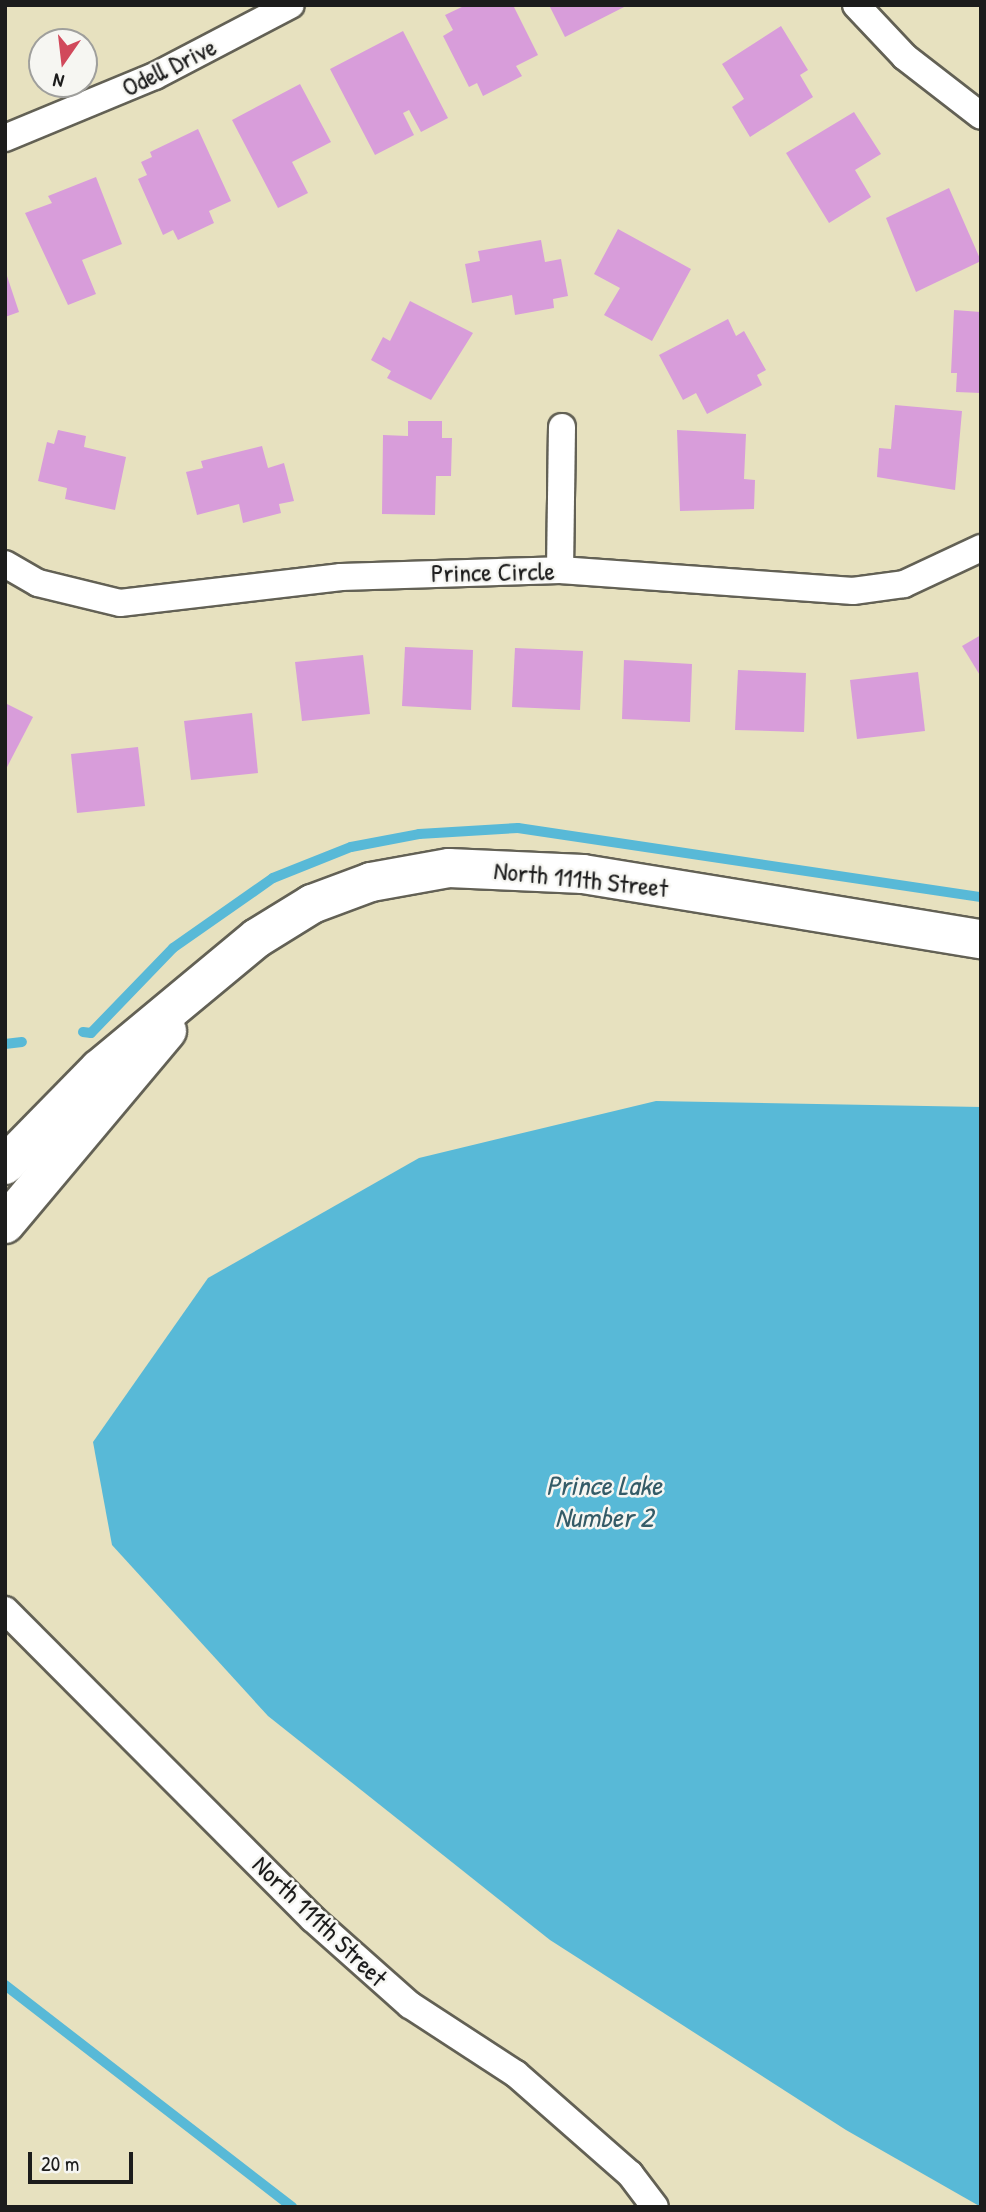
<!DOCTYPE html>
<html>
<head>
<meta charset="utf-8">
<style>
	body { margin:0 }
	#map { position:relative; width:986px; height:2212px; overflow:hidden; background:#e7e1bf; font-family:"Patrick Hand",sans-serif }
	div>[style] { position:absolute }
	.water>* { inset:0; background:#58b9d7 }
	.stream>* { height:10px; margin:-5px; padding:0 5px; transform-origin:5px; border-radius:5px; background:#58b9d7 }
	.building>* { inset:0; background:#d89dda }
	.roads { filter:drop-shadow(2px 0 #636155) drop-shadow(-2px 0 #636155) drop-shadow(0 2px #636155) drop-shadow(0 -2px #636155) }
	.street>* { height:26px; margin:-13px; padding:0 13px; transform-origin:13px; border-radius:13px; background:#fff }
	.secondary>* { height:38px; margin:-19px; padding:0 19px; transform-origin:19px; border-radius:19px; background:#fff }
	span { translate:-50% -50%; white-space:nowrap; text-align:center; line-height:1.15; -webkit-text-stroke:5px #f6f6f2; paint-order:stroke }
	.street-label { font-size:26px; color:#1c1c1c }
	.water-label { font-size:28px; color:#345b67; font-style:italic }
	.frame { position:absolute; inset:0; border:7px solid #1c1c1c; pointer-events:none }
	.north { position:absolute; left:28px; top:28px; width:70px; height:70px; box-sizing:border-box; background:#f6f6f2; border:2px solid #9f9f9c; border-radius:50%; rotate:194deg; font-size:19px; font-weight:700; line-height:28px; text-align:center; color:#1c1c1c }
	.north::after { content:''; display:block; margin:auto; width:24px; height:32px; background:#d1495b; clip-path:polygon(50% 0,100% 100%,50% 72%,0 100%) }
	.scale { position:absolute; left:28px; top:2152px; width:105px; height:32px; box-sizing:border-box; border:4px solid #1c1c1c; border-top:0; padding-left:9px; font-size:21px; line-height:24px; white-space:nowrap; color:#1c1c1c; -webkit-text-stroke:5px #f6f6f2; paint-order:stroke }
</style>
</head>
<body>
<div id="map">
	<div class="water">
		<div style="clip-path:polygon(656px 1101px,981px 1107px,981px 2207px,846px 2130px,550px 1940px,268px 1716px,112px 1545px,93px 1442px,208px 1278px,419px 1158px)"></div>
	</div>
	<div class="stream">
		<div style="left:83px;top:1032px;width:8px;rotate:7deg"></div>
		<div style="left:91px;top:1033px;width:118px;rotate:-46deg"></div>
		<div style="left:173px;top:948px;width:122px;rotate:-35deg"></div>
		<div style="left:273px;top:878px;width:84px;rotate:-21.7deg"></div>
		<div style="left:351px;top:847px;width:69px;rotate:-10.8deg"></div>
		<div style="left:419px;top:834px;width:99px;rotate:-3.5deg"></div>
		<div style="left:518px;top:828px;width:468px;rotate:8.5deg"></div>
		<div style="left:5px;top:1044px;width:17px;rotate:-7deg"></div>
		<div style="left:5px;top:1985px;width:363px;rotate:37.7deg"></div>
	</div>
	<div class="building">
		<div style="clip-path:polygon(466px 5px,513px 5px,538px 55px,516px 66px,522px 76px,483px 96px,477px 83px,469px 87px,443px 36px,453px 30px,445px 15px)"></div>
		<div style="clip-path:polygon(549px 5px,628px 5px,565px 37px)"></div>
		<div style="clip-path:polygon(781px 26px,808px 70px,800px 75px,813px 97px,750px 137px,732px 107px,744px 99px,722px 64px)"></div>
		<div style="clip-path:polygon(403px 31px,448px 118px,421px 132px,409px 110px,403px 113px,414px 135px,375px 155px,330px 69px)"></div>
		<div style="clip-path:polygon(300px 84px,331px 142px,292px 162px,308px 193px,278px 208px,232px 120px)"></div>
		<div style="clip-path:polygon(854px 112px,881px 154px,855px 170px,871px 197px,829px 223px,786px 153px)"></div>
		<div style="clip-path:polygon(198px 129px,231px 201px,209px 211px,214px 223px,178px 240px,173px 230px,163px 235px,138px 179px,147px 175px,141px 162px,152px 157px,150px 152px)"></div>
		<div style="clip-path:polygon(96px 177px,122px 244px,82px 260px,96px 294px,68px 305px,25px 213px,52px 203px,48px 196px)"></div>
		<div style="clip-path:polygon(949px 188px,981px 261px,916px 292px,886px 218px)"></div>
		<div style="clip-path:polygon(618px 229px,691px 269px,652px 341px,604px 315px,620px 288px,594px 274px)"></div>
		<div style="clip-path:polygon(541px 240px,545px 262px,561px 259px,568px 296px,553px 299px,554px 308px,515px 315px,512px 295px,472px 303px,465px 264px,480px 261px,478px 251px)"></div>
		<div style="clip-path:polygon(5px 270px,19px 312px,5px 317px)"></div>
		<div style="clip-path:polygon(410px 301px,473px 333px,431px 400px,387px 378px,391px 371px,371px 360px,383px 337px,390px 341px)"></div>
		<div style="clip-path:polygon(954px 310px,981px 312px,981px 393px,956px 392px,957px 373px,951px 373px)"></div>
		<div style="clip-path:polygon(728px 319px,736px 336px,744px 331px,766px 370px,757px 375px,762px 385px,707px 414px,696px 393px,683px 400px,659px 355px)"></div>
		<div style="clip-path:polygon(895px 405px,962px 411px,955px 490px,877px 477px,879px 448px,891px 449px)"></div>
		<div style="clip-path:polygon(408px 421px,442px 421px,442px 438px,452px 438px,451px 476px,436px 476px,435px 515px,382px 514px,383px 435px,408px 436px)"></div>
		<div style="clip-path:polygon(58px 430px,86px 436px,84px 447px,126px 457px,115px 510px,65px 499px,67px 488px,38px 481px,47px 442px,54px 444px)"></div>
		<div style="clip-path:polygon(677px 430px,746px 434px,744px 479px,755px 480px,754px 509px,680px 511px)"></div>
		<div style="clip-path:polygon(262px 446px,268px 468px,284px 463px,294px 501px,279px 504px,281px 513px,243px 523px,239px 504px,197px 515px,186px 472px,203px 468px,201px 461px)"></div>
		<div style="clip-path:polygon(981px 635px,981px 677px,962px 646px)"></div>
		<div style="clip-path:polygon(405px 647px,473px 650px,471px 710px,402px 706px)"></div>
		<div style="clip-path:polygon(515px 648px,583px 651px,580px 710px,512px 707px)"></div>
		<div style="clip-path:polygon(363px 655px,370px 714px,302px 721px,295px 662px)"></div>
		<div style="clip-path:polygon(624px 660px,692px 664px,690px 722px,622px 719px)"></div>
		<div style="clip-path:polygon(738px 670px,806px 673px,804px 732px,735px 730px)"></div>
		<div style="clip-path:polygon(918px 672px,925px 731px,857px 739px,850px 680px)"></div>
		<div style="clip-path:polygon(5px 703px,33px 717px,5px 771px)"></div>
		<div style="clip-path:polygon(252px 713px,258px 773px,191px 780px,184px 721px)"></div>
		<div style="clip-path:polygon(138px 747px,145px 806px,77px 813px,71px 754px)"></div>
	</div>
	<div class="roads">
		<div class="street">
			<div style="left:856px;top:5px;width:71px;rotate:46.7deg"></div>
			<div style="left:905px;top:57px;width:96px;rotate:37.8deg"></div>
			<div style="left:5px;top:138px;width:162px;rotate:-22.5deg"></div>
			<div style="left:155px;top:76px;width:153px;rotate:-27.6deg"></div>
			<div style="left:5px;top:564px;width:38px;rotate:30deg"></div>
			<div style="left:38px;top:583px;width:84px;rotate:13.7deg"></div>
			<div style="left:120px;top:603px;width:223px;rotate:-6.7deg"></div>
			<div style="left:341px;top:577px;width:219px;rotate:-1.8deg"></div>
			<div style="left:560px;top:570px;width:294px;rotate:4.1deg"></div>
			<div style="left:853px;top:591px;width:51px;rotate:-7.8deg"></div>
			<div style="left:904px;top:584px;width:85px;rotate:-25.1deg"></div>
			<div style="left:560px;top:570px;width:143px;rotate:-89.2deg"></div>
			<div style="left:5px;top:1610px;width:436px;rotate:45.1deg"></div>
			<div style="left:313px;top:1919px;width:130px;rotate:41.6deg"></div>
			<div style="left:410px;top:2005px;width:126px;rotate:33.1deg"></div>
			<div style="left:516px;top:2074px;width:152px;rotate:41.3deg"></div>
			<div style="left:630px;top:2174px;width:41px;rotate:52.9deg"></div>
		</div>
		<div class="secondary">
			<div style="left:5px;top:1165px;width:134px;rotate:-45.6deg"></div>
			<div style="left:99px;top:1069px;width:205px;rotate:-39.7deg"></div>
			<div style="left:257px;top:938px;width:65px;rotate:-31.7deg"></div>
			<div style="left:312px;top:904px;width:63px;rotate:-20.4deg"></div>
			<div style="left:371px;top:882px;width:79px;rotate:-10.2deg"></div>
			<div style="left:449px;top:868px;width:134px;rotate:2.6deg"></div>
			<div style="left:583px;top:874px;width:403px;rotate:9.3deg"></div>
			<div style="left:5px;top:1224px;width:252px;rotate:-50deg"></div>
		</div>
	</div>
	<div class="street-label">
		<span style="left:169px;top:67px;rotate:-26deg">Odell Drive</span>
		<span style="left:493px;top:572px;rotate:-1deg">Prince Circle</span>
		<span style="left:581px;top:879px;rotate:6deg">North 111th Street</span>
		<span style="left:320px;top:1921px;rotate:44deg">North 111th Street</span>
	</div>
	<div class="water-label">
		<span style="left:604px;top:1501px">Prince Lake<br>Number 2</span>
	</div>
	<div class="frame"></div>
	<div class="north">N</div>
	<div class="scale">20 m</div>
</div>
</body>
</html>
